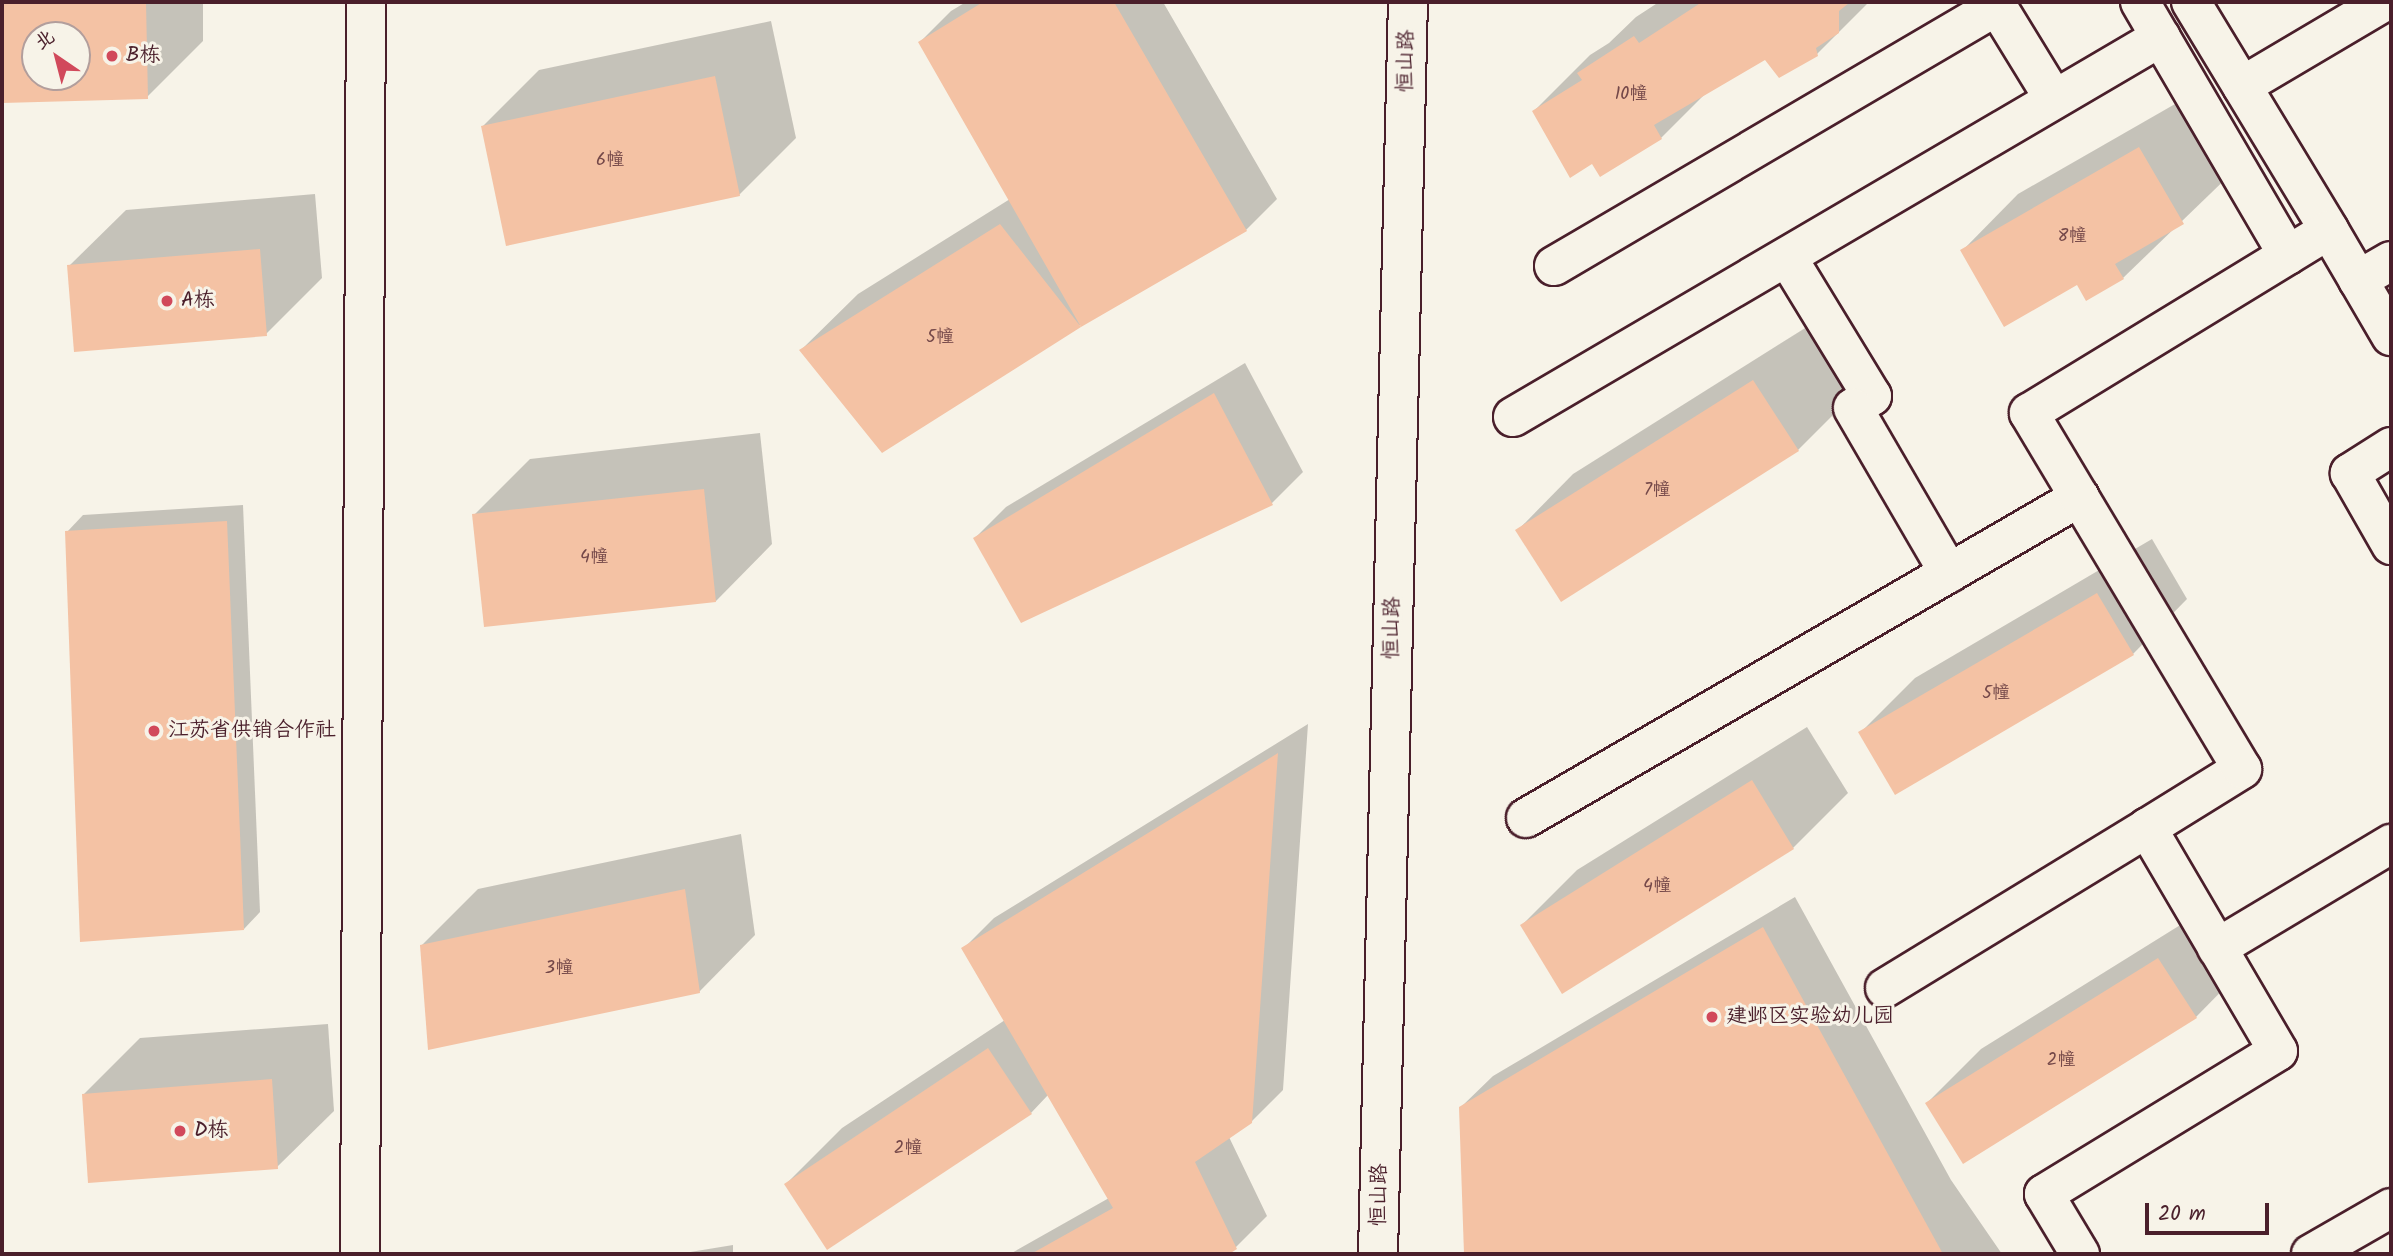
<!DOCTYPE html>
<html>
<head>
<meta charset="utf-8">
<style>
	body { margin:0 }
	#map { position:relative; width:2393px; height:1256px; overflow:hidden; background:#f7f3e8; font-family:Kalam,"LXGW WenKai TC",sans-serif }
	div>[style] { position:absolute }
	.shadow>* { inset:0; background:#0003 }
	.building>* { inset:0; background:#f4c2a4 }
	.roads { filter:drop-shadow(2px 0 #4a1f2b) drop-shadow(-2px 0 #4a1f2b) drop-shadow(0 2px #4a1f2b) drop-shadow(0 -2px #4a1f2b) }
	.minor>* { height:38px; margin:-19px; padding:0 19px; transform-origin:19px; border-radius:19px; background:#f7f3e8 }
	.dots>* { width:19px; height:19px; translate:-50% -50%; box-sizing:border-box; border:4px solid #f7f3e8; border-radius:50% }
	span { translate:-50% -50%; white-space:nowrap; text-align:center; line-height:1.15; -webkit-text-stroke:6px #f7f3e8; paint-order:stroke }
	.number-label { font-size:18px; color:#744849 }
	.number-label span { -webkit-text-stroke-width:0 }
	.poi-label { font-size:21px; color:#4a1f2b }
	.left { translate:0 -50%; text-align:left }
	.street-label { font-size:21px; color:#4a1f2b }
	.frame { position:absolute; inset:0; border:4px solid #4a1f2b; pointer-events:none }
	.north { position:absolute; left:21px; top:21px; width:70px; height:70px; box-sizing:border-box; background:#f7f3e8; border:2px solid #b29e9c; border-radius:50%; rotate:325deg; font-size:19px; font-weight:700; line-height:28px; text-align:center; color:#4a1f2b }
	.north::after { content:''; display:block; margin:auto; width:24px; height:32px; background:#d1495b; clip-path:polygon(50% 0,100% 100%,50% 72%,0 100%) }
	.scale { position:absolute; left:2145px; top:1203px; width:124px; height:32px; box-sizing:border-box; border:4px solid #4a1f2b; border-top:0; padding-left:9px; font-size:21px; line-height:24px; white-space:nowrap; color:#4a1f2b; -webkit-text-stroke:5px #f7f3e8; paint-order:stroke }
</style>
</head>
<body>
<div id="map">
	<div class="shadow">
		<div style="clip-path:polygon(evenodd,2px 2px,203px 2px,203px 41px,147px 97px,2px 101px,2px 2px,35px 35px,77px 35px,77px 77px,35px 77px,35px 35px)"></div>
		<div style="clip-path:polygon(966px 2px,1163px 2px,1277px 199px,1246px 230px,1080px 325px,883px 451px,801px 350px,858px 294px,1010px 199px,920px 42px,951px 11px)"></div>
		<div style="clip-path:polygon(1659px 2px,1869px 2px,1817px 54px,1766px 57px,1708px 91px,1661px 138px,1593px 162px,1534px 111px,1590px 55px,1609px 43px,1636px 17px)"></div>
		<div style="clip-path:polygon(771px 21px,796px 138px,739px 195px,483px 126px,539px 70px)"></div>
		<div style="clip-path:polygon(2196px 92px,2239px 166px,2123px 278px,2077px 282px,1962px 251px,2018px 194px)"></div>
		<div style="clip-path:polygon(315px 194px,322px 278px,266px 334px,69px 266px,126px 210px)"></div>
		<div style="clip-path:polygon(1810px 325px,1854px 394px,1798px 450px,1517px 531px,1573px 474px)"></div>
		<div style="clip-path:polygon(1245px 363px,1303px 472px,1272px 503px,975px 538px,1006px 507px)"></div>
		<div style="clip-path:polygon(760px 433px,772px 544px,716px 601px,474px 515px,530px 459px)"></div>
		<div style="clip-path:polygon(243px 505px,260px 912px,244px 929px,67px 532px,83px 515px)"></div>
		<div style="clip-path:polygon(2152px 539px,2187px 599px,2133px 654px,1860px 733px,1915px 678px)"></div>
		<div style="clip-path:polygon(1308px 724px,1283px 1090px,1251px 1122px,1229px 1137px,1267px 1216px,1235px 1248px,1225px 1254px,1010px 1254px,1109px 1198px,1048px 1095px,1031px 1113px,786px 1184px,842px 1128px,1005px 1020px,963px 949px,994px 918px)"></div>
		<div style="clip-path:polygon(1807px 727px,1848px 793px,1793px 848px,1563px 992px,1522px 925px,1577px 870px)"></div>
		<div style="clip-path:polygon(741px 834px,755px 935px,699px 992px,422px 945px,478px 889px)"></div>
		<div style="clip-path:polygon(1795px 897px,1951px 1180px,2002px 1254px,1466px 1254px,1461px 1107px,1493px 1076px)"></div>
		<div style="clip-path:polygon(2214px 904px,2250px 962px,2196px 1017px,1927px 1103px,1981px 1049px)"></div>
		<div style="clip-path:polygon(328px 1024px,334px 1111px,277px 1167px,84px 1094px,140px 1038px)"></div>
		<div style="clip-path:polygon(733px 1245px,733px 1254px,678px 1254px)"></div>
	</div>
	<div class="building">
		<div style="clip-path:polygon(evenodd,2px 2px,146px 2px,148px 99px,2px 103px,2px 2px,35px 35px,77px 35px,77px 77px,35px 77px,35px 35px)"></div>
		<div style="clip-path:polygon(983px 2px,1114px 2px,1247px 231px,1081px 327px,882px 453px,799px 350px,1000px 224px,1081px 327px,918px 42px)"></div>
		<div style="clip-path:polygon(1702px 2px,1849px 3px,1839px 11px,1839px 33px,1816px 48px,1818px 56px,1779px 78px,1765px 60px,1654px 125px,1662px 139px,1600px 177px,1592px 164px,1570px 178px,1532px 111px,1582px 80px,1577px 73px,1634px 36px,1639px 43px)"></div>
		<div style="clip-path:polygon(715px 76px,740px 196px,506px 246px,481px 126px)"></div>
		<div style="clip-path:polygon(2139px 147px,2184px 224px,2115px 264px,2124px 279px,2086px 301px,2077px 285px,2004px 327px,1960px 250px)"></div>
		<div style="clip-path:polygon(260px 249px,267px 336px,74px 352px,67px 265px)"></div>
		<div style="clip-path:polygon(1753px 380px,1799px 451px,1561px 602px,1515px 530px)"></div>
		<div style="clip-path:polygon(1214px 393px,1273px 505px,1021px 623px,973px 538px)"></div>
		<div style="clip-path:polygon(704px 489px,716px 602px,484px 627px,472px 514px)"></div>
		<div style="clip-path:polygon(227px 521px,244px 930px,80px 942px,65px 531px)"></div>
		<div style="clip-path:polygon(2097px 593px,2134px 655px,1895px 795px,1858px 732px)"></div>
		<div style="clip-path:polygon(1278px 753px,1252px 1123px,1195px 1162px,1237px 1249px,1229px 1254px,1031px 1254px,1113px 1208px,961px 948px)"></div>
		<div style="clip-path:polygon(1752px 780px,1794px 849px,1562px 994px,1520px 925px)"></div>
		<div style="clip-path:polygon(685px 889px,700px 993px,428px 1050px,420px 945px)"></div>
		<div style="clip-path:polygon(1763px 927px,1943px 1254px,1464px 1254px,1459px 1107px)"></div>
		<div style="clip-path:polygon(2158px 958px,2197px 1018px,1963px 1164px,1925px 1103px)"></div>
		<div style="clip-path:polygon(988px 1048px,1032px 1114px,827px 1250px,784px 1184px)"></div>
		<div style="clip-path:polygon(272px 1079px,278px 1169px,88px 1183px,82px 1094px)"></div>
	</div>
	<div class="roads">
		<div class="minor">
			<div style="left:2140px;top:2px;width:293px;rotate:59.7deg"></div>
			<div style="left:2191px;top:2px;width:267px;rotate:58.8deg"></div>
			<div style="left:2242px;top:86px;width:165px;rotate:-30.6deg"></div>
			<div style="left:1787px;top:257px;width:163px;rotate:58.6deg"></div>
			<div style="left:1872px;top:396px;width:22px;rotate:148deg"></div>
			<div style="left:1853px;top:408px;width:191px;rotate:59.8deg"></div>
			<div style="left:1554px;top:266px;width:514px;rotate:-30.41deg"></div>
			<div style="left:1997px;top:6px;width:109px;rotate:58.5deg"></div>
			<div style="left:2358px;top:280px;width:38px;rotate:-30deg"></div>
			<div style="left:1513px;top:417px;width:751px;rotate:-30.39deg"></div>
			<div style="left:2391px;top:447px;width:49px;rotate:147.6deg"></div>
			<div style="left:2350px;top:473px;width:83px;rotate:60.3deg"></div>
			<div style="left:1526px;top:818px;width:640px;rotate:-30.09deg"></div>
			<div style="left:2217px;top:948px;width:203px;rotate:-30.9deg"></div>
			<div style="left:1885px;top:988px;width:307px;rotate:-31.4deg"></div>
			<div style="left:360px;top:1254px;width:1252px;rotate:-89.73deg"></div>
			<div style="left:1378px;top:1254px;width:1252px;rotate:-88.63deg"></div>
			<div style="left:2080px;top:1254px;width:70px;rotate:-121deg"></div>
			<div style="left:2044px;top:1194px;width:274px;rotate:-31.4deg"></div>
			<div style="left:2278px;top:1051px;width:259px;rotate:-120.4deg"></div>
			<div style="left:2147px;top:828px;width:112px;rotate:-31.8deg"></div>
			<div style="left:2242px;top:769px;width:415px;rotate:-120.9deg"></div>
			<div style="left:2029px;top:413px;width:351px;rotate:-31.4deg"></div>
			<div style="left:2329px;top:230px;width:123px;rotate:59.7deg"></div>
			<div style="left:2311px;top:1254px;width:92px;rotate:-29.9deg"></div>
		</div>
	</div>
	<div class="dots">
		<div style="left:112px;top:56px;background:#d1495b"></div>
		<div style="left:167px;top:301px;background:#d1495b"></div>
		<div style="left:154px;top:731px;background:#d1495b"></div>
		<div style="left:1712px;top:1017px;background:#d1495b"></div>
		<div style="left:180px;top:1131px;background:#d1495b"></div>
	</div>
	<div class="number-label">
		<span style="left:1631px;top:95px">10幢</span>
		<span style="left:610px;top:161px">6幢</span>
		<span style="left:2072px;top:237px">8幢</span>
		<span style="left:940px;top:338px">5幢</span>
		<span style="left:1657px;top:491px">7幢</span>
		<span style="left:594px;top:558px">4幢</span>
		<span style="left:1996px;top:694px">5幢</span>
		<span style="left:1657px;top:887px">4幢</span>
		<span style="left:559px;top:969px">3幢</span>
		<span style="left:2061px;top:1061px">2幢</span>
		<span style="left:908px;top:1149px">2幢</span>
	</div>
	<div class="poi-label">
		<span class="left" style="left:126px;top:56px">B栋</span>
		<span class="left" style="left:181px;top:301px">A栋</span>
		<span class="left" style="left:168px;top:731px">江苏省供销合作社</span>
		<span class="left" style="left:1726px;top:1017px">建邺区实验幼儿园</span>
		<span class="left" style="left:194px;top:1131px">D栋</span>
	</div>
	<div class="street-label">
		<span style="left:1407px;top:61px;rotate:-89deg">恒山路</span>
		<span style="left:1393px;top:628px;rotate:-89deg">恒山路</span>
		<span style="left:1380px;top:1195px;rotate:-89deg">恒山路</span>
	</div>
	<div class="frame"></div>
	<div class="north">北</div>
	<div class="scale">20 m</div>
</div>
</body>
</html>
